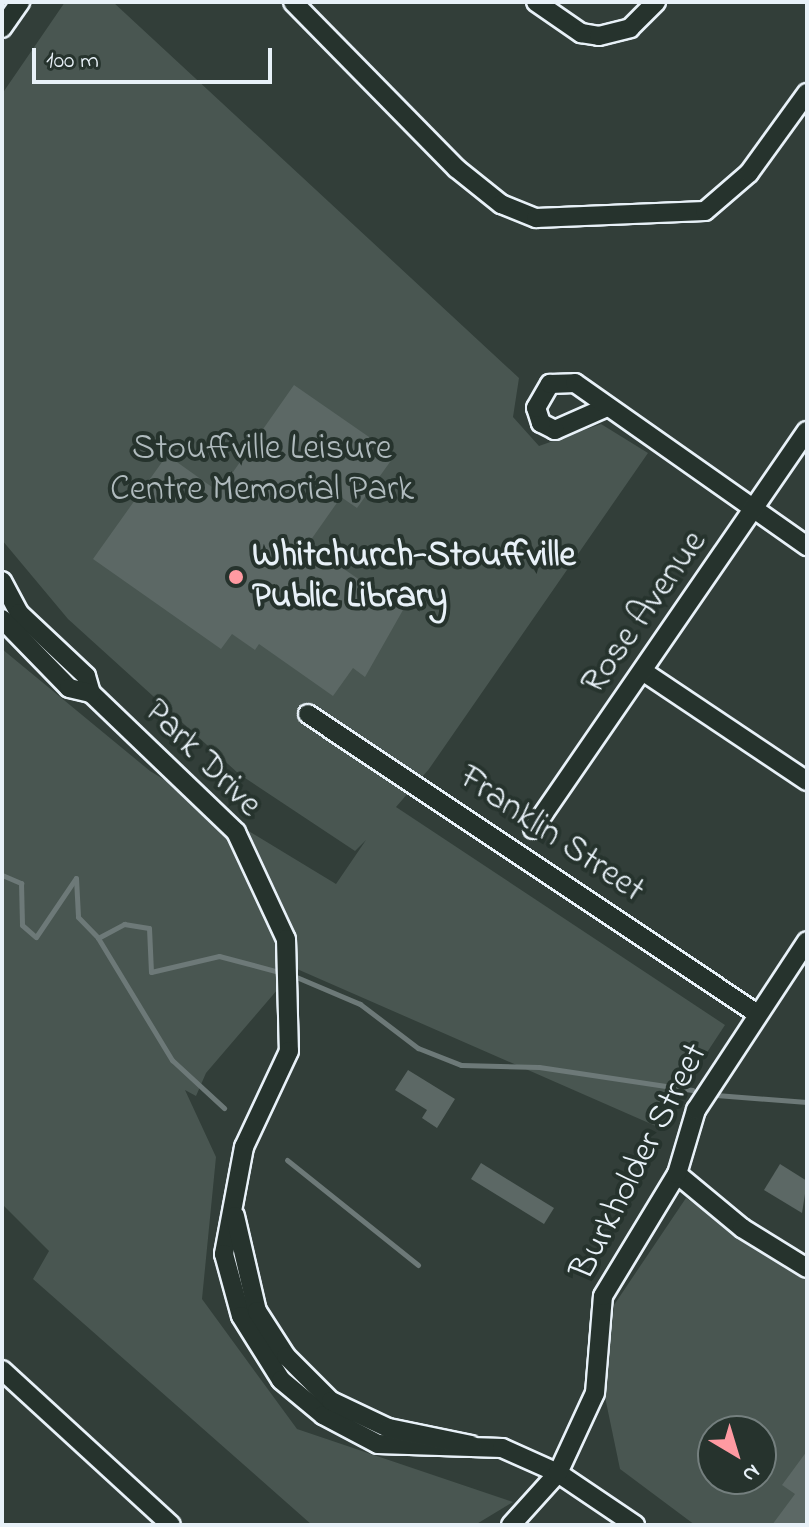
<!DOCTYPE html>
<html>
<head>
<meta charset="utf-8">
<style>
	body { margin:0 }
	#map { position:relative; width:809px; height:1527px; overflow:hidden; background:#323e39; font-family:"Indie Flower",sans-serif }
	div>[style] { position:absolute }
	.green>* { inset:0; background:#495651 }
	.stream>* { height:5px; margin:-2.5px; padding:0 2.5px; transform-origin:2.5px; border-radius:2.5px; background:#6d7978 }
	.building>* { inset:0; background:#5c6865 }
	.roads { filter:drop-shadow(2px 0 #e8f1f8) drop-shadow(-2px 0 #e8f1f8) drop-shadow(0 2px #e8f1f8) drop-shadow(0 -2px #e8f1f8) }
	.minor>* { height:18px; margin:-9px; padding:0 9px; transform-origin:9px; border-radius:9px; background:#26332d }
	.dots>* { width:22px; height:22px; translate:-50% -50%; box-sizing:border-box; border:4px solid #26332d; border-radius:50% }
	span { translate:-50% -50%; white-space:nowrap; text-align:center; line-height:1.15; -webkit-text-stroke:8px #26332d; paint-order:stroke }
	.park-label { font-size:36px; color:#b0bbbe }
	.poi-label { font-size:36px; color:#e8f1f8; font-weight:700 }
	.left { translate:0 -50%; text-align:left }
	.street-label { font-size:36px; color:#e8f1f8 }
	.frame { position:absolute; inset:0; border:4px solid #e8f1f8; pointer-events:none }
	.north { position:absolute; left:697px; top:1415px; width:80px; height:80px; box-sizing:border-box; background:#26332d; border:2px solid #747f7e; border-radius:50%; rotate:142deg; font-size:22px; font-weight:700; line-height:32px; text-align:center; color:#e8f1f8 }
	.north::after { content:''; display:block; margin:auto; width:28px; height:36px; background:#ff9aa2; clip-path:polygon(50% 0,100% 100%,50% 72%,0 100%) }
	.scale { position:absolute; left:32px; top:48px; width:240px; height:36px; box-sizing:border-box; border:4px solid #e8f1f8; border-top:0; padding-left:10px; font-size:24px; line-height:28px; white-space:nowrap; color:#e8f1f8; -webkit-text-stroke:6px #26332d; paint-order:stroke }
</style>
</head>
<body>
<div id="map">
	<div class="green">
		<div style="clip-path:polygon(65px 2px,113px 2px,519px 378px,513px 417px,539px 446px,601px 424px,648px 453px,429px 769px,396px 807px,725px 1025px,658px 1127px,281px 962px,284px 982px,206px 1073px,196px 1096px,185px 1090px,216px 1157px,202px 1299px,297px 1429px,513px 1502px,475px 1525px,312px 1525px,33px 1279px,49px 1251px,2px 1204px,2px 649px,150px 771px,336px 884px,366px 840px,355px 851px,239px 774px,68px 619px,2px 540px,2px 94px)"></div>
		<div style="clip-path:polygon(evenodd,686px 1198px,807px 1280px,807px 1525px,695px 1525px,620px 1469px,605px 1397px,614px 1305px,686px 1198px,713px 1431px,761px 1431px,761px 1479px,713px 1479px,713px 1431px)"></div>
	</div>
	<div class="stream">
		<div style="left:2px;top:875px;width:21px;rotate:23deg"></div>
		<div style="left:21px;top:883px;width:42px;rotate:88.6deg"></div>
		<div style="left:22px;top:925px;width:18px;rotate:41deg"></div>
		<div style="left:36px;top:937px;width:71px;rotate:-55.9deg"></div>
		<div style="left:76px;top:878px;width:39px;rotate:87deg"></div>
		<div style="left:78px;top:917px;width:29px;rotate:46deg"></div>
		<div style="left:98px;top:938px;width:30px;rotate:-28deg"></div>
		<div style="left:124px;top:924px;width:25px;rotate:9deg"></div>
		<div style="left:149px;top:928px;width:44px;rotate:87.4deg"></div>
		<div style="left:151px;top:972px;width:70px;rotate:-13.2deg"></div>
		<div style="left:219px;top:956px;width:78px;rotate:14.9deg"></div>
		<div style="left:294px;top:976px;width:72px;rotate:23deg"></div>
		<div style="left:360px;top:1004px;width:73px;rotate:37.2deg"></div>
		<div style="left:418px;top:1048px;width:46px;rotate:21.6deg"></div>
		<div style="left:461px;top:1065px;width:78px;rotate:1.5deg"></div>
		<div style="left:539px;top:1067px;width:155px;rotate:8.5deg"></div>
		<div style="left:98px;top:938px;width:143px;rotate:58.8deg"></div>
		<div style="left:172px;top:1060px;width:71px;rotate:42.7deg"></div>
		<div style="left:716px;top:1095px;width:91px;rotate:4.4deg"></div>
		<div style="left:287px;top:1160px;width:168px;rotate:38.7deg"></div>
	</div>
	<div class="building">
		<div style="clip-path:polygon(294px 385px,395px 455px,357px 508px,341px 497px,308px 544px,403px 610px,365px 677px,353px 668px,333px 696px,259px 644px,255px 650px,232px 634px,221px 649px,93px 559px,167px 455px,219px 492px)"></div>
		<div style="clip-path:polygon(408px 1070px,455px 1099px,437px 1128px,422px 1118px,427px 1110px,395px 1090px)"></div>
		<div style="clip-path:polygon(481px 1163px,554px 1208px,544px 1224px,471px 1179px)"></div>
		<div style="clip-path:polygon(780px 1164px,807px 1181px,802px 1213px,764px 1190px)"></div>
		<div style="clip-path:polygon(807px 1451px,807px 1525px,772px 1525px,795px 1494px,782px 1485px)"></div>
	</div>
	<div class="roads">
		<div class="minor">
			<div style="left:293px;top:2px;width:233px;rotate:45.5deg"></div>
			<div style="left:456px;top:168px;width:58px;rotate:38.7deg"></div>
			<div style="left:501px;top:204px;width:38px;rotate:22deg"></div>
			<div style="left:536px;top:218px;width:169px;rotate:-2.4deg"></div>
			<div style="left:705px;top:211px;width:58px;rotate:-40.8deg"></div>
			<div style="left:749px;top:173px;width:99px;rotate:-54.1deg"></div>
			<div style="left:536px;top:2px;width:55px;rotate:34.6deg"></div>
			<div style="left:581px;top:33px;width:18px;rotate:9deg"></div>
			<div style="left:599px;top:36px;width:32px;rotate:-14deg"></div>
			<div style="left:630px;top:28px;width:37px;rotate:-45deg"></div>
			<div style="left:2px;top:28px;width:32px;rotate:-55deg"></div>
			<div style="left:607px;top:407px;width:57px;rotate:156.1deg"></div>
			<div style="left:555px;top:430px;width:16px;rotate:-153deg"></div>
			<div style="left:541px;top:423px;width:16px;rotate:-108deg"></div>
			<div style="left:536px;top:408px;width:28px;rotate:-60deg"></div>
			<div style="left:550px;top:384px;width:25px;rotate:-2deg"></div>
			<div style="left:575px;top:383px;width:284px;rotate:35.1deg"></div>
			<div style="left:2px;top:581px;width:36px;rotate:62deg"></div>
			<div style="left:19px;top:613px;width:92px;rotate:43.2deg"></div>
			<div style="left:86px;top:676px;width:18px;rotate:74deg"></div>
			<div style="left:91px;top:693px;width:201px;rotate:43.8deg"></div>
			<div style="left:236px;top:832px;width:118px;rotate:65deg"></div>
			<div style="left:286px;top:939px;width:112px;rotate:88.5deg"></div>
			<div style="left:289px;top:1051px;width:106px;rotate:115.1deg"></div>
			<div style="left:244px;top:1147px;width:109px;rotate:100.6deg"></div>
			<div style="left:224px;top:1254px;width:64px;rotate:74.7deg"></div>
			<div style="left:241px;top:1316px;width:75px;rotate:58deg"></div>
			<div style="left:281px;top:1380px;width:55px;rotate:39.8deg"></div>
			<div style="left:323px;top:1415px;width:62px;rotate:27.8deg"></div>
			<div style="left:378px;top:1444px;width:124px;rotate:1.8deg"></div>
			<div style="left:502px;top:1448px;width:61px;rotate:24.1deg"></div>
			<div style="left:558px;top:1473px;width:93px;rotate:34deg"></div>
			<div style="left:2px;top:619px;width:96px;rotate:45.8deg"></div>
			<div style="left:69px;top:688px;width:23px;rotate:13deg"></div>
			<div style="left:644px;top:672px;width:196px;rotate:33.8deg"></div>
			<div style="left:308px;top:714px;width:539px;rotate:33.72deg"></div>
			<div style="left:533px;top:829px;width:483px;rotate:-55.5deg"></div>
			<div style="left:677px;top:1174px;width:85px;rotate:39.7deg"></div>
			<div style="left:742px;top:1228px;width:76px;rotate:31.6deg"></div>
			<div style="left:235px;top:1216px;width:98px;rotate:77deg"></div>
			<div style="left:257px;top:1311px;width:54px;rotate:57.2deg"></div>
			<div style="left:286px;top:1356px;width:64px;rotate:45deg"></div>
			<div style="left:331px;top:1401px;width:63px;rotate:25.3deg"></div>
			<div style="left:388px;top:1428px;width:85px;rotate:11.6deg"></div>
			<div style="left:2px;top:1370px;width:229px;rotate:42.5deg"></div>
			<div style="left:511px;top:1525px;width:70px;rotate:-47.9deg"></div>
			<div style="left:558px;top:1473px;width:88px;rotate:-65.2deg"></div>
			<div style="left:595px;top:1393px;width:97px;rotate:-85.3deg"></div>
			<div style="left:603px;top:1296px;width:143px;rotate:-58.8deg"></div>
			<div style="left:677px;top:1174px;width:67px;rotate:-73.5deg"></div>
			<div style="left:696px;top:1110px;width:202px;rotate:-56.7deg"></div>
		</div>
	</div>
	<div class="dots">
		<div style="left:236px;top:577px;background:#ff9aa2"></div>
	</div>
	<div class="park-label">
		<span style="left:262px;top:470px">Stouffville Leisure<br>Centre Memorial Park</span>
	</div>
	<div class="poi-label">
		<span class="left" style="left:252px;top:577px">Whitchurch-Stouffville<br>Public Library</span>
	</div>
	<div class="street-label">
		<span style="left:645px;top:613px;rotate:-55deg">Rose Avenue</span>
		<span style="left:202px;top:759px;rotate:45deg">Park Drive</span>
		<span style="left:551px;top:835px;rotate:34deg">Franklin Street</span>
		<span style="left:640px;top:1162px;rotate:-63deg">Burkholder Street</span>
	</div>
	<div class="frame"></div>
	<div class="north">N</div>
	<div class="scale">100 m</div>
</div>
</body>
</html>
